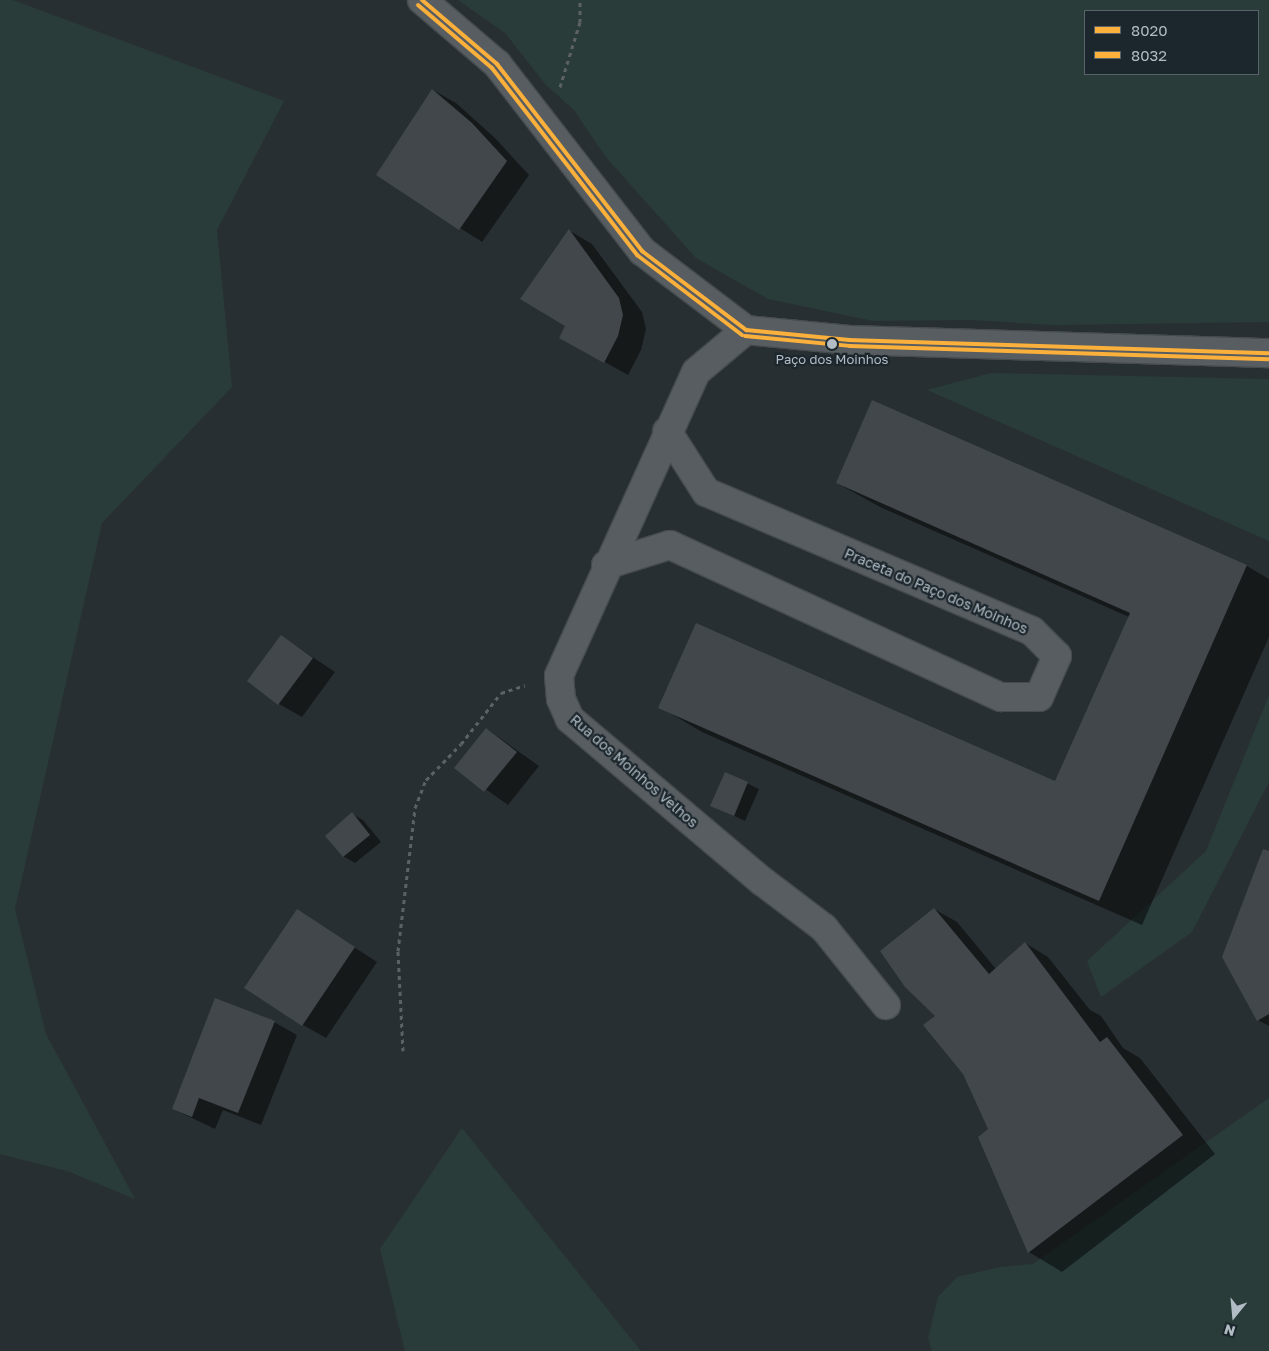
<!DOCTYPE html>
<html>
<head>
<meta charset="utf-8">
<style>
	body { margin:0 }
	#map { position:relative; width:1269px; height:1351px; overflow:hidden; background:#282f32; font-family:"Golos Text",sans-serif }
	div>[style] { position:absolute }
	.green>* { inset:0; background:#293c39 }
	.shadow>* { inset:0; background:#0007 }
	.building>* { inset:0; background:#41474b }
	.path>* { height:3px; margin-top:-1.5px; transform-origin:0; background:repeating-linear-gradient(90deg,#5c6165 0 4px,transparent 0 8px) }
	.roads { filter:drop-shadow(1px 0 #464b4d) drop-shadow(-1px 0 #464b4d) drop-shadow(0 1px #464b4d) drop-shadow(0 -1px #464b4d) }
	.street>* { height:28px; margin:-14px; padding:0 14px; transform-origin:14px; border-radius:14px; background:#585d61 }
	.bus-1>* { height:4px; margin:-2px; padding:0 2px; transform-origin:2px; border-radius:2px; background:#fbb03b }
	.bus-2>* { height:4px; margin:-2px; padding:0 2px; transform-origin:2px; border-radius:2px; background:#fbb03b }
	.dots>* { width:14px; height:14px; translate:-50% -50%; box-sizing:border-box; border:2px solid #1c262d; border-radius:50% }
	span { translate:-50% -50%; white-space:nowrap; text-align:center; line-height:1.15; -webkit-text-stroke:4.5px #1c262d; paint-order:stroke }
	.bus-label { font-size:13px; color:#b1bcc4 }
	.street-label { font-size:14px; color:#b1bcc4 }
	.legend { position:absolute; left:1084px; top:10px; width:175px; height:65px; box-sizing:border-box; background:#1c262d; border:1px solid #586269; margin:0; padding:6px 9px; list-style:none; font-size:15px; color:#b1bcc4 }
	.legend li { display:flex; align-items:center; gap:10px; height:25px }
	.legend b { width:25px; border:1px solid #586269 }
	.north { position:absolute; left:1209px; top:1291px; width:50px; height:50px; -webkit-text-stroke:4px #1c262d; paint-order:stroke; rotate:197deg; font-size:14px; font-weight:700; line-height:20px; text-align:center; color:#b1bcc4 }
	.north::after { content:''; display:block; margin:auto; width:18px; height:22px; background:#b1bcc4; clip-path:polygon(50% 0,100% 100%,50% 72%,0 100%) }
</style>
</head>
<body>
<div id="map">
	<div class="green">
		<div style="clip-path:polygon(0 0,13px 0,284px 101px,217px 230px,232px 387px,102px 523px,15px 909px,46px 1034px,135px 1199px,70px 1172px,0 1154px)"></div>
		<div style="clip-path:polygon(evenodd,458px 0,1269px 0,1269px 322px,1055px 325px,970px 320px,873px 321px,768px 299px,696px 258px,605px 156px,574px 110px,546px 85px,505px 33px,458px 0,1085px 11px,1258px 11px,1258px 74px,1085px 74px,1085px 11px)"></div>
		<div style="clip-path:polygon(991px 373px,1269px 379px,1269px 541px,927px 390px)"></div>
		<div style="clip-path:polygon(1269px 695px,1269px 782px,1192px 932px,1101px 997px,1087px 961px,1206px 851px)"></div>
		<div style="clip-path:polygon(1269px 1098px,1269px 1351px,932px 1351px,928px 1338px,938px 1297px,957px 1277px,1000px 1267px,1033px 1264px)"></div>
		<div style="clip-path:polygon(462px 1128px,641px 1351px,405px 1351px,380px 1249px)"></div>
	</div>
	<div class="shadow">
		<div style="clip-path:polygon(433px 90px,456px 103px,495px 138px,529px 175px,482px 242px,460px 228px)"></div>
		<div style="clip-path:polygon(570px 231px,592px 244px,642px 312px,646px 329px,641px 350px,628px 375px,560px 337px,567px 325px)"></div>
		<div style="clip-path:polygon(873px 402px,1247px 566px,1269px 579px,1269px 637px,1142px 925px,702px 732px,660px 707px,1056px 783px,1129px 617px,880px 507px,837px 483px)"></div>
		<div style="clip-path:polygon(281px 636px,335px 672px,302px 717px,279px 704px)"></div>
		<div style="clip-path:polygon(487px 729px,539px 766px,508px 805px,456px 768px)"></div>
		<div style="clip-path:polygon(726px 773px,759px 789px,745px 821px,711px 805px)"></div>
		<div style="clip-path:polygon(352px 814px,363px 820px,381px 842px,355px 863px,343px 856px)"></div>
		<div style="clip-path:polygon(1269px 852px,1269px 1026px,1258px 1020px)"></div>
		<div style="clip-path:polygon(934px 909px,957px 922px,996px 969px,1025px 943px,1048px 957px,1090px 1010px,1101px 1016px,1123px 1048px,1140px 1058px,1215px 1154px,1062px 1272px,1029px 1252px,990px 1130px,936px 1016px)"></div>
		<div style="clip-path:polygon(297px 910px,377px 962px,326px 1038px,303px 1025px)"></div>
		<div style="clip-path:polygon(274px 1022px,297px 1035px,261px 1125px,223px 1110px,215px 1129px,173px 1109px)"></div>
	</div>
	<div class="building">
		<div style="clip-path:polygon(432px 89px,472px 123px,507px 161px,459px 230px,376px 175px)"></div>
		<div style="clip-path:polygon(569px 229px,619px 298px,623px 315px,618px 336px,604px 363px,559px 338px,565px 326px,520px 299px)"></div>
		<div style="clip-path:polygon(872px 400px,1247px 565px,1099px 901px,658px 708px,696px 623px,1055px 781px,1130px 613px,836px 483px)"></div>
		<div style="clip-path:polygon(281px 635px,313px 658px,278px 705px,247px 681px)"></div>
		<div style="clip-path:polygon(486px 728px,517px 752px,484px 792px,454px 768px)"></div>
		<div style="clip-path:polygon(725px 772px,748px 782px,734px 816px,710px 806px)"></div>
		<div style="clip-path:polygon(352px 812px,370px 835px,343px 857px,325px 836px)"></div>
		<div style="clip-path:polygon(1263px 849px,1269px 851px,1269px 1014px,1257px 1021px,1222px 957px)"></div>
		<div style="clip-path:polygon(934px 908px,989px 974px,1025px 942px,1100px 1042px,1107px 1037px,1183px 1135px,1028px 1253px,978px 1137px,988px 1129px,963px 1074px,923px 1025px,935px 1016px,905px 987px,880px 951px)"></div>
		<div style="clip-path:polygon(297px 909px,355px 947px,302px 1026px,244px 988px)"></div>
		<div style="clip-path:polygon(215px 998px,275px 1021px,238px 1113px,199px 1098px,192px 1117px,172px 1109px)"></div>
	</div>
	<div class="path">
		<div style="left:560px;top:87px;width:68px;rotate:-72.9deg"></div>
		<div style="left:580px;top:22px;width:22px;rotate:-90deg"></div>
		<div style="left:403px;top:1051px;width:100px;rotate:-92.9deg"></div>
		<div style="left:398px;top:951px;width:144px;rotate:-83.2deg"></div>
		<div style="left:415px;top:808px;width:30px;rotate:-69deg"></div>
		<div style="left:426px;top:780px;width:50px;rotate:-45.8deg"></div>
		<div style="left:461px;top:744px;width:65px;rotate:-51.9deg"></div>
		<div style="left:501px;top:693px;width:25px;rotate:-18deg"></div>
	</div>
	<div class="roads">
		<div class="street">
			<div style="left:422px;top:0;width:99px;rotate:40.5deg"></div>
			<div style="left:497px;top:64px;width:237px;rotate:52.2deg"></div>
			<div style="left:642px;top:251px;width:131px;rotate:37.2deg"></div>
			<div style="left:746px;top:330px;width:65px;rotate:140deg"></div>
			<div style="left:696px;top:372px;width:333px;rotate:114.3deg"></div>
			<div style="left:559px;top:676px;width:23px;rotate:85deg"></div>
			<div style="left:561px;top:699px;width:22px;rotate:66deg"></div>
			<div style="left:570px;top:719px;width:251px;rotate:40.2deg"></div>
			<div style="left:762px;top:881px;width:78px;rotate:37.2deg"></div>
			<div style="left:824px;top:928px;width:99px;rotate:51.2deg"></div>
			<div style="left:746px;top:330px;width:104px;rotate:5.5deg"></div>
			<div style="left:850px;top:340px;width:419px;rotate:1.8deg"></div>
			<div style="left:606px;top:565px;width:67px;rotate:-17.4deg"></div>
			<div style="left:670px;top:545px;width:364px;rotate:24.7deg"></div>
			<div style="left:1001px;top:697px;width:38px"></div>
			<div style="left:1039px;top:697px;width:45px;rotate:-66.3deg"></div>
			<div style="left:1057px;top:656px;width:35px;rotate:-135deg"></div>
			<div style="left:1032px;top:631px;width:354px;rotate:-156.9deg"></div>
			<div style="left:706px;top:492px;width:72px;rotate:-122.6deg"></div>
		</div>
	</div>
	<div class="bus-1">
		<div style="left:422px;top:0;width:99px;rotate:40.5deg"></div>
		<div style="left:497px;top:64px;width:237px;rotate:52.2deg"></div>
		<div style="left:642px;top:251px;width:131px;rotate:37.2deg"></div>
		<div style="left:746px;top:330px;width:104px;rotate:5.5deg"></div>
		<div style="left:850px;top:340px;width:419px;rotate:1.8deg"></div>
	</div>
	<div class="bus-2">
		<div style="left:418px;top:5px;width:97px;rotate:40.4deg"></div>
		<div style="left:492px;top:68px;width:237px;rotate:52.2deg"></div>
		<div style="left:637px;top:255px;width:132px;rotate:37.3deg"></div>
		<div style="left:745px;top:336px;width:105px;rotate:5.4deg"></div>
		<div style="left:850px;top:346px;width:419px;rotate:1.8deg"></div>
	</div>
	<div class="dots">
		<div style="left:832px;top:344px;background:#b1bcc4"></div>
	</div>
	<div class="bus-label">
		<span style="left:832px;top:359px">Paço dos Moinhos</span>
	</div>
	<div class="street-label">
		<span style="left:936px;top:591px;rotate:23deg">Praceta do Paço dos Moinhos</span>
		<span style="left:634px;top:771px;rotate:41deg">Rua dos Moinhos Velhos</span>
	</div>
	<ul class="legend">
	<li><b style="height:6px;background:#fbb03b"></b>8020</li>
	<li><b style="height:6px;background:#fbb03b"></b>8032</li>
	</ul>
	<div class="north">N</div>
</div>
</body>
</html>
